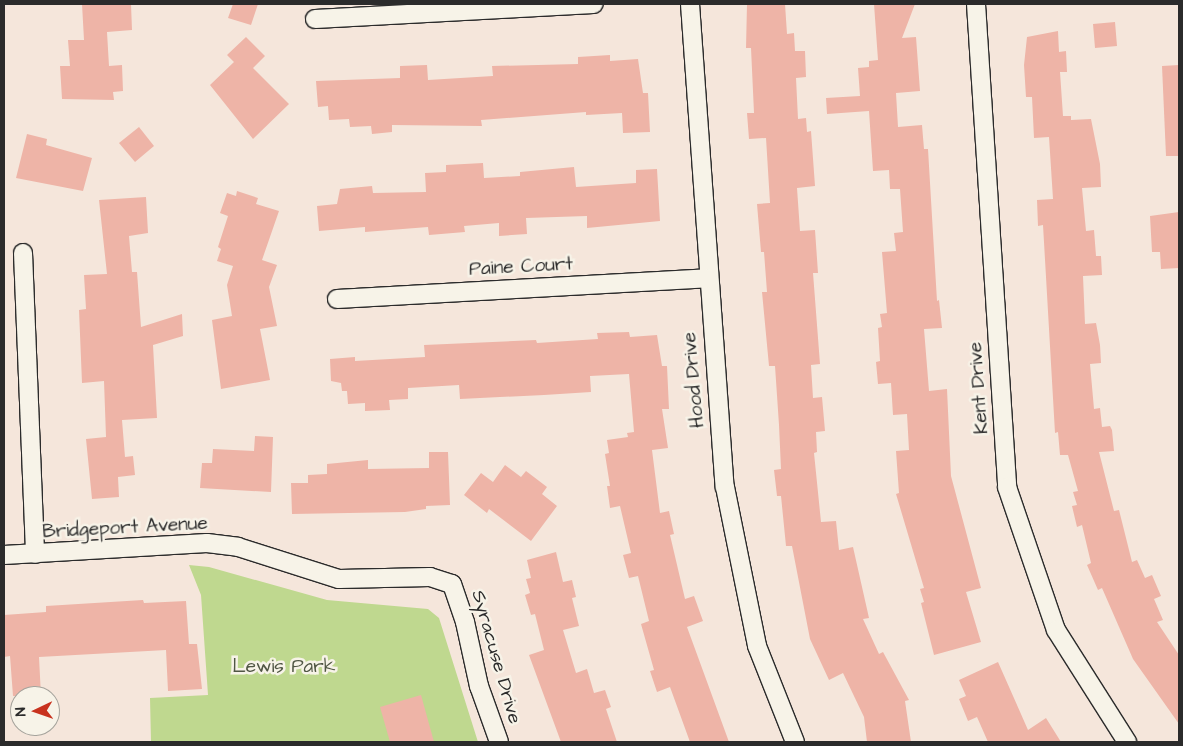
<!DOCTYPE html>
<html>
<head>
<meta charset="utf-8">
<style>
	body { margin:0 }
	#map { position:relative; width:1183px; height:746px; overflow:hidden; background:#f5e6db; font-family:"Architects Daughter",sans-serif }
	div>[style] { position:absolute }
	.green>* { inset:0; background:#bfd88f }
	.building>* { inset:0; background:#eeb4a7 }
	.roads { filter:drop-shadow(1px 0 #2b2b2b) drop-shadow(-1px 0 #2b2b2b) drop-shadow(0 1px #2b2b2b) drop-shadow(0 -1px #2b2b2b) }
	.street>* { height:18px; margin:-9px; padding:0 9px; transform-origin:9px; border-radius:9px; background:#f7f3e8 }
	span { translate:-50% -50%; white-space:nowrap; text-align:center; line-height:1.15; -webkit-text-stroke:5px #f7f3e8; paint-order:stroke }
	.street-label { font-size:19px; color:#2b2b2b }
	.park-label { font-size:19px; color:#505644 }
	.frame { position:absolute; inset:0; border:5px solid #2b2b2b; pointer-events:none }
	.north { position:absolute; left:10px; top:686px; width:50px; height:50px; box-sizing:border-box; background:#f7f3e8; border:1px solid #a5a39c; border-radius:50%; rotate:267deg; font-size:14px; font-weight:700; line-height:20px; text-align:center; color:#2b2b2b }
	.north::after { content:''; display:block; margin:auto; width:18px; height:22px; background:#c8321e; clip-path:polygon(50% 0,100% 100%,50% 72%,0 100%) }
</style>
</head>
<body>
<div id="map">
	<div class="green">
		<div style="clip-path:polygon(189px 565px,209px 567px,327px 600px,428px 609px,439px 618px,478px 742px,151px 742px,150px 698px,208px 695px,201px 595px)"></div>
	</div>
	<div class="building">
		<div style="clip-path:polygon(82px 4px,131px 4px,132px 30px,107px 32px,109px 66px,122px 65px,123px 91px,113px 92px,114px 100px,62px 99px,60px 66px,70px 66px,68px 40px,84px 40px)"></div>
		<div style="clip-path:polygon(233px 4px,258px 4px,251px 25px,228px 18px)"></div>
		<div style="clip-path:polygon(747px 4px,785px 4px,787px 34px,794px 33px,795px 51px,805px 51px,806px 77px,796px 78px,798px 119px,806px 118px,807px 132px,811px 131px,815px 186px,797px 188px,800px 231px,815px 230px,818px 273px,813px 273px,820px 364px,811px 365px,813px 398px,822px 397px,825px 431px,816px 432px,817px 452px,814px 453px,821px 522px,836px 521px,839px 550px,853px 547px,869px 618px,863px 619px,879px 654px,883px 652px,909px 700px,905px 701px,911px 742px,867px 742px,864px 717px,843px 673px,829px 680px,810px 639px,792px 546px,786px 546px,781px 496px,777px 496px,774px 470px,781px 469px,779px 425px,775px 366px,769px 366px,762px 292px,767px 292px,764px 252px,761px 252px,757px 204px,770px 203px,766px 138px,749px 139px,747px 113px,754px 113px,751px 48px,746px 48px)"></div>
		<div style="clip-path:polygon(874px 4px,915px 4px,902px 38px,916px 37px,920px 91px,896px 93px,898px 127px,922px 125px,924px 149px,928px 149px,937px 301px,939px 300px,942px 328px,924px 329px,929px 391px,947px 389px,951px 476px,981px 588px,966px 592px,981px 642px,934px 655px,921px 603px,924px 602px,920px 589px,924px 588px,896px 494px,899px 493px,896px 451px,909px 450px,907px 414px,893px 415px,891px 383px,878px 384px,876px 362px,880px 361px,878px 328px,882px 327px,880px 314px,887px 313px,882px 252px,896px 251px,894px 233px,903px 232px,900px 189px,890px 189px,889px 170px,873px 171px,869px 111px,827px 114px,826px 98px,860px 96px,858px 68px,869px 67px,869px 61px,878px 60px)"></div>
		<div style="clip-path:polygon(1115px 22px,1117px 46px,1095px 48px,1093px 24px)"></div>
		<div style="clip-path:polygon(1058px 31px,1059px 52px,1066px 51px,1067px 72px,1060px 72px,1063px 116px,1071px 116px,1071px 120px,1091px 119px,1100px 164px,1101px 187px,1082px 188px,1086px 231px,1094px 230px,1096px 256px,1101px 256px,1102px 275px,1083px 276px,1085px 324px,1096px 323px,1100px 345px,1101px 363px,1090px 364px,1094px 409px,1100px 408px,1102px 427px,1110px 426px,1112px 430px,1114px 451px,1099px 452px,1114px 511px,1119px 510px,1132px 562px,1137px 560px,1145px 578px,1152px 575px,1161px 596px,1154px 599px,1163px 620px,1157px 622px,1179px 655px,1179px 724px,1133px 659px,1102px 588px,1098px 590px,1087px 565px,1091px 563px,1082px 525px,1077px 527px,1072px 506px,1077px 505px,1073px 492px,1078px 491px,1068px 455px,1060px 455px,1058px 432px,1055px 433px,1043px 225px,1038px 226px,1037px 200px,1053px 199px,1049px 137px,1034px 138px,1032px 97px,1026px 97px,1024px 65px,1027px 37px)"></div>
		<div style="clip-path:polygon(246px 37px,265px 56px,253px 68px,289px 104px,253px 139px,210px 85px,234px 62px,227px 55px)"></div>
		<div style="clip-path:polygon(610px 55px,610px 61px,638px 59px,643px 93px,648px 93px,650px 132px,623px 133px,622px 113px,586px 115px,586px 112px,481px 120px,482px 126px,392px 125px,392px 132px,372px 134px,371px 126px,350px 127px,349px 119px,329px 120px,328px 106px,318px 107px,316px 81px,400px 78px,400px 66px,427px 65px,428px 80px,493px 76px,492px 66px,578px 64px,578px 57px)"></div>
		<div style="clip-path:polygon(1179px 65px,1179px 156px,1166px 156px,1162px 66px)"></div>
		<div style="clip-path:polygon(139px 127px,154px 146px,135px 162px,119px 143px)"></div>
		<div style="clip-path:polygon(27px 134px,47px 139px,46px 145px,92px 158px,83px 191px,16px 178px)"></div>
		<div style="clip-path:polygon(483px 163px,484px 178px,520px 176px,520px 172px,574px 167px,576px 187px,636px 183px,636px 170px,657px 169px,660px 221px,587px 228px,587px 216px,526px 218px,527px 234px,499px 236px,499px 223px,464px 226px,465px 232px,429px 235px,428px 227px,365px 232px,365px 227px,319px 231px,317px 206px,337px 204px,340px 189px,372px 186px,373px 193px,426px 192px,425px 173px,446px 172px,446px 165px)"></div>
		<div style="clip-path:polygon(237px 191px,258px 198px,256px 204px,279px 211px,262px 260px,277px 265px,269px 287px,277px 326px,260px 329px,270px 380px,221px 389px,212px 320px,232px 316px,227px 285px,233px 266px,217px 261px,221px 249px,218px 247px,228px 216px,220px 213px,227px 193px,236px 196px)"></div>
		<div style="clip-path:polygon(146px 197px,148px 233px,129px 236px,132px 272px,137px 272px,141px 327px,182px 314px,183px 336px,153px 345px,157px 418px,122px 420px,125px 457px,133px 456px,135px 475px,118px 477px,119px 497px,92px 499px,86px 439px,106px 437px,104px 381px,82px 383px,79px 310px,86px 309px,84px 275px,107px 274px,99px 200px)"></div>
		<div style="clip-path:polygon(1179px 212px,1179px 268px,1161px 269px,1160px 252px,1152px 252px,1150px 216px)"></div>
		<div style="clip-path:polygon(629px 332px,630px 337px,657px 335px,662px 366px,667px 366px,669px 409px,662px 409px,668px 448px,652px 450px,660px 513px,669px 511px,674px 534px,670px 535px,685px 599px,694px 596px,703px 621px,687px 627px,729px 742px,690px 742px,670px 687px,657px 692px,650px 671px,654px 670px,641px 624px,649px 621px,638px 576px,629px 578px,623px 555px,631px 553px,620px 506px,610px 508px,607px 486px,610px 486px,605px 454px,609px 453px,607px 440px,628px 437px,627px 433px,634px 432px,629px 374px,590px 376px,591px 392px,544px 395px,460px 399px,459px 385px,408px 388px,408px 399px,389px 400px,390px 410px,365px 411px,365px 403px,348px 404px,347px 391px,342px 391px,341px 383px,331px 381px,330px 359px,355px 357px,355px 361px,425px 357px,424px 345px,536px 340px,537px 343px,598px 339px,597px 333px)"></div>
		<div style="clip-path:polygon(255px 436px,273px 437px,271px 492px,200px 488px,202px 463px,212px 463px,213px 449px,254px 451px)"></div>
		<div style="clip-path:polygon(429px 452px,448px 452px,450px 505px,426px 506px,426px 509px,405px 512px,292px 514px,291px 483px,308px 483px,308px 475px,327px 474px,327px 464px,368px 460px,368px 469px,429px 468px)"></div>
		<div style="clip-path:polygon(505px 465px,521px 477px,526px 471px,547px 487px,542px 494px,557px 506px,531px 541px,489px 509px,487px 513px,464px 495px,481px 473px,493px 482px)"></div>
		<div style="clip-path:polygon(556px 552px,563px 582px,572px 580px,576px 597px,572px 598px,579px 626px,563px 630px,576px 673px,587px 669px,594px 693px,605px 690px,611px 707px,606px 709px,617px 742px,561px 742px,529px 655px,544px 650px,535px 614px,531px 615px,525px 595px,530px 593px,526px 579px,531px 578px,527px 560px)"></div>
		<div style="clip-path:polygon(143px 600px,144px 603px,186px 601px,189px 644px,197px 644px,202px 689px,168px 691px,166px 650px,39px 657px,41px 696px,13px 696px,10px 656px,4px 657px,4px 615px,46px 612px,46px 606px)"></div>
		<div style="clip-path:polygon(998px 662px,1028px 730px,1046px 718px,1061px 742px,988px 742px,977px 717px,968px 721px,959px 699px,966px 696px,959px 680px)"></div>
		<div style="clip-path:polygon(421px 695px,434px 742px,390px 742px,380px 707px)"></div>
	</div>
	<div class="roads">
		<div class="street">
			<div style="left:690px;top:4px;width:484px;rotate:85.9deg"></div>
			<div style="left:725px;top:487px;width:162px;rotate:78.6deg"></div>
			<div style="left:757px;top:646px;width:103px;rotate:68.4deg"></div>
			<div style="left:976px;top:4px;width:484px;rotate:86.3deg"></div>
			<div style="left:1007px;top:487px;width:151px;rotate:71.1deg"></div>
			<div style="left:1056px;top:630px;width:133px;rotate:57.6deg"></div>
			<div style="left:315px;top:19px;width:279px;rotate:-3.1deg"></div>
			<div style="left:23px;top:253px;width:301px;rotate:87.7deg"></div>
			<div style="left:337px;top:299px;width:371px;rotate:-3.2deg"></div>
			<div style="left:4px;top:555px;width:203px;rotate:-3.4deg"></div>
			<div style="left:207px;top:543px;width:31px;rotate:7deg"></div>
			<div style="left:238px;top:547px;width:106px;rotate:17.6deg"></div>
			<div style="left:339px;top:579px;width:91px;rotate:-1.3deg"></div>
			<div style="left:430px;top:577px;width:23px;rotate:18deg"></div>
			<div style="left:452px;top:584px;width:40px;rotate:71.1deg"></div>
			<div style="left:465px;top:622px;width:66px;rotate:77.7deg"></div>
			<div style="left:479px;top:686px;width:59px;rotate:70.3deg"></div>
		</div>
	</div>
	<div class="street-label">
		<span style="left:521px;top:267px;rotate:-3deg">Paine Court</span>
		<span style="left:694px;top:380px;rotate:-95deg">Hood Drive</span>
		<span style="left:979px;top:388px;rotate:-94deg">Kent Drive</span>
		<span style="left:125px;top:528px;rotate:-3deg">Bridgeport Avenue</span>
		<span style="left:496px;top:657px;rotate:74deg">Syracuse Drive</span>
	</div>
	<div class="park-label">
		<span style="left:284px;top:667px">Lewis Park</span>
	</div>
	<div class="frame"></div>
	<div class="north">N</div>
</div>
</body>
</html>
